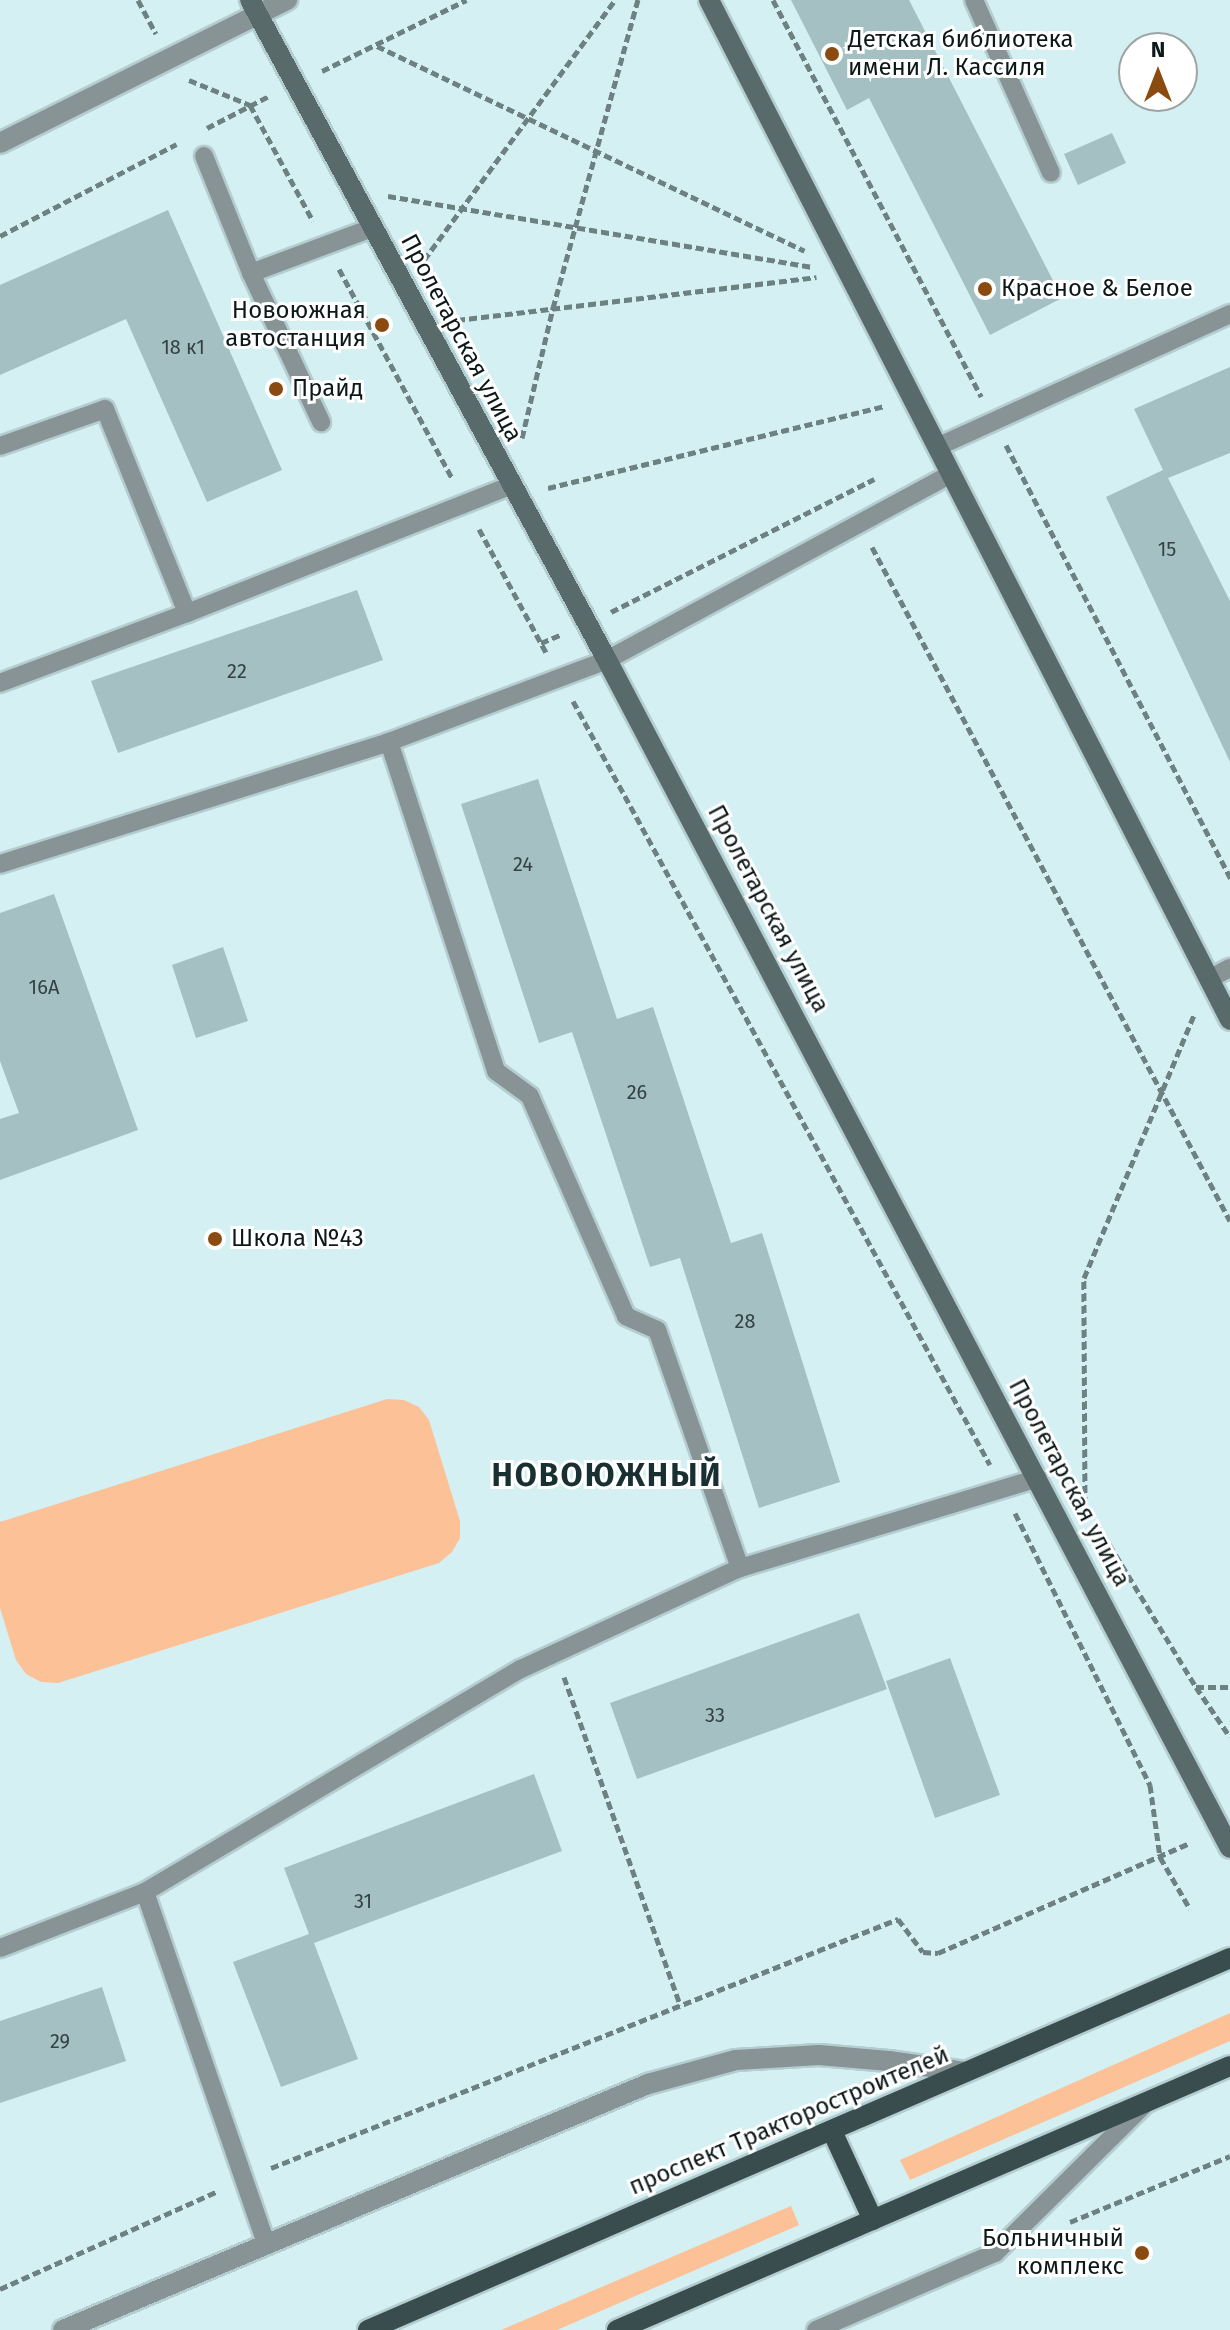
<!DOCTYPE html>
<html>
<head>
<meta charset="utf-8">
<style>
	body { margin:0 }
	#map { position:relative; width:1230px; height:2330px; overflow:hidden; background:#d4f0f3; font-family:"Fira Sans",sans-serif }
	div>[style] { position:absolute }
	.green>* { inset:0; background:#fcc197 }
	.building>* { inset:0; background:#a5c0c3 }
	.path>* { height:5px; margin-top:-2.5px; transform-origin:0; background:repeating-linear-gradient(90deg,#6d8082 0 8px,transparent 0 12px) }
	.roads { filter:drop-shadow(2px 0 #b4cdd0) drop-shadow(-2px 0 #b4cdd0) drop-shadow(0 2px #b4cdd0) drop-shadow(0 -2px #b4cdd0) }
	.lane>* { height:18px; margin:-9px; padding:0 9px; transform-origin:9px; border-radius:9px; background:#879394 }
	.street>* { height:20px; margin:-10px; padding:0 10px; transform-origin:10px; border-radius:10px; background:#879394 }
	.secondary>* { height:20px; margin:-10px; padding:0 10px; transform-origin:10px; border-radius:10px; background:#596a6b }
	.primary>* { height:20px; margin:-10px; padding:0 10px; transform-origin:10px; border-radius:10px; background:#394d4f }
	.dots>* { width:22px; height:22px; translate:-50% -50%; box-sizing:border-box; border:4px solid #fff; border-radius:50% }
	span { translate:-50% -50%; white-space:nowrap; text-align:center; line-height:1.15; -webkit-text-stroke:6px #fff; paint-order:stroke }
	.number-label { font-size:20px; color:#334244 }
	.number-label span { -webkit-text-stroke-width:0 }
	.poi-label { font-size:24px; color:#0d1819 }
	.left { translate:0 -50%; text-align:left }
	.right { translate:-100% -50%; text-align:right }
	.street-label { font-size:24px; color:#0d1819 }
	.district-label { font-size:32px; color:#193032; font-weight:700; letter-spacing:2px }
	.north { position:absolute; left:1118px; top:32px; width:80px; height:80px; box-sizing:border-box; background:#fff; border:2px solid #9ea3a3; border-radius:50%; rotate:0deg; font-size:22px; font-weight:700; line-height:32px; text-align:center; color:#0d1819 }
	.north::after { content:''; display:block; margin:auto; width:28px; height:36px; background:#8a4a10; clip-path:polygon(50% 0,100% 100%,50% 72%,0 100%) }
</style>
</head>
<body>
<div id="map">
	<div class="green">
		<div style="clip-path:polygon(387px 1399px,404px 1400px,419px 1407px,429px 1420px,460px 1521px,460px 1538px,452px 1552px,439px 1563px,58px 1683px,41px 1682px,26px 1674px,16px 1660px,0 1608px,0 1522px)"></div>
		<div style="clip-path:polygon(1230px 2013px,1230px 2041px,910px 2180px,900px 2160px)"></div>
		<div style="clip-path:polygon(791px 2206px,799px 2225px,557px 2330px,501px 2330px)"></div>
	</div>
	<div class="building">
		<div style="clip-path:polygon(791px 0,909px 0,1062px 298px,990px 335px,869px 98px,847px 110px)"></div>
		<div style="clip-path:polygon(1112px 133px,1126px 163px,1078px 185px,1064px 154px)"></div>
		<div style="clip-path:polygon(168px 210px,282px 470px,207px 502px,126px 319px,0 375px,0 285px)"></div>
		<div style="clip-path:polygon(1230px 367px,1230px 453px,1168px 478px,1230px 601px,1230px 762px,1106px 497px,1163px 470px,1134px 409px)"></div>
		<div style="clip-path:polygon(357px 590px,383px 660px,118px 753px,91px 681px)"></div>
		<div style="clip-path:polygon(538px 779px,617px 1019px,653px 1007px,731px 1243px,762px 1233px,840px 1482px,759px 1508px,680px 1258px,650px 1267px,572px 1032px,539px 1043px,461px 804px)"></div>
		<div style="clip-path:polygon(54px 894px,138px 1130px,0 1180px,0 1119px,19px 1113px,0 1061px,0 913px)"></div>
		<div style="clip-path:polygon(223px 947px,248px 1021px,196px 1038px,172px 965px)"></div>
		<div style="clip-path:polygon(859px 1613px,887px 1689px,637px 1779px,610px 1703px)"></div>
		<div style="clip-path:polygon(950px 1658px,1000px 1795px,935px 1818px,886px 1681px)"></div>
		<div style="clip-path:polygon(534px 1774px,562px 1851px,314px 1943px,358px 2059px,281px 2087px,233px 1962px,309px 1934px,284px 1868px)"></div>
		<div style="clip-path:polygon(102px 1987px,126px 2061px,0 2103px,0 2021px)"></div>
	</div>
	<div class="path">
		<div style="left:138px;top:0;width:38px;rotate:62deg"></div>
		<div style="left:773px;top:0;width:448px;rotate:62.3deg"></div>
		<div style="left:377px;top:46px;width:474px;rotate:25.6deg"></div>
		<div style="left:322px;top:71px;width:161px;rotate:-26.2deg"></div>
		<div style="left:189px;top:80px;width:66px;rotate:22.3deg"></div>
		<div style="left:250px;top:105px;width:132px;rotate:61.5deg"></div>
		<div style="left:207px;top:128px;width:70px;rotate:-27.3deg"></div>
		<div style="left:388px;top:196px;width:430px;rotate:9.5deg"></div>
		<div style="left:0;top:236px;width:199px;rotate:-27.5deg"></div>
		<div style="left:424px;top:260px;width:323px;rotate:-53.7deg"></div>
		<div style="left:339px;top:269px;width:238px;rotate:61.6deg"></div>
		<div style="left:457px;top:320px;width:362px;rotate:-6.8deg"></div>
		<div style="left:522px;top:438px;width:134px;rotate:-76.6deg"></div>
		<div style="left:553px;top:308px;width:320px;rotate:-74.6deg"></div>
		<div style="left:1006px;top:445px;width:488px;rotate:62.6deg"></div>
		<div style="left:548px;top:488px;width:347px;rotate:-13.7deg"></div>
		<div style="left:479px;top:529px;width:142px;rotate:61.5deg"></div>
		<div style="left:872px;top:547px;width:763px;rotate:62.02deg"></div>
		<div style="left:611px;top:612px;width:295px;rotate:-26.8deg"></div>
		<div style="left:541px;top:643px;width:23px;rotate:-23deg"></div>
		<div style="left:573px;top:701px;width:870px;rotate:61.37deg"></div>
		<div style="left:1085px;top:1505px;width:227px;rotate:-90.3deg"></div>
		<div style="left:1084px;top:1278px;width:287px;rotate:-67.3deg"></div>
		<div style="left:1015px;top:1513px;width:304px;rotate:63.6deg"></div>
		<div style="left:1150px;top:1785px;width:73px;rotate:82.1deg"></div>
		<div style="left:1160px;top:1857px;width:60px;rotate:60deg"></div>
		<div style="left:1103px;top:1534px;width:179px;rotate:58.7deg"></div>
		<div style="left:1196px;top:1687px;width:60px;rotate:55.8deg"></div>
		<div style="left:564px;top:1677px;width:348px;rotate:70.5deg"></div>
		<div style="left:1196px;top:1687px;width:34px"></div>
		<div style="left:271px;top:2168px;width:675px;rotate:-21.66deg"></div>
		<div style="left:898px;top:1919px;width:41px;rotate:52.9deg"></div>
		<div style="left:923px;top:1952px;width:15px;rotate:4deg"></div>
		<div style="left:938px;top:1953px;width:275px;rotate:-23.6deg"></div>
		<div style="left:1070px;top:2222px;width:173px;rotate:-22.4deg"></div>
		<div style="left:0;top:2289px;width:239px;rotate:-24.2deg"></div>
	</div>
	<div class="roads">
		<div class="lane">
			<div style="left:974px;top:0;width:189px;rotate:66deg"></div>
			<div style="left:204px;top:156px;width:126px;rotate:68.1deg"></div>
			<div style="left:251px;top:273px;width:165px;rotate:64.8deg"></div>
			<div style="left:251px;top:273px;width:129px;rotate:-20.4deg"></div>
			<div style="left:0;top:446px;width:111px;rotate:-19.4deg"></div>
			<div style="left:105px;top:409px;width:220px;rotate:68.1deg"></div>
			<div style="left:187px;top:613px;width:200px;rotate:159.5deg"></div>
			<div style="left:937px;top:447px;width:322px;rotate:-24.4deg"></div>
			<div style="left:187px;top:613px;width:347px;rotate:-21.5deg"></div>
			<div style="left:0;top:864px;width:408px;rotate:-17.4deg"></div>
			<div style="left:389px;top:742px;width:233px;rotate:-20.6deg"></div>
			<div style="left:607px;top:660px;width:391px;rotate:-28.4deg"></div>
			<div style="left:1209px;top:979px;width:24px;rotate:-28deg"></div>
			<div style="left:740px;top:1568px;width:311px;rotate:-16.8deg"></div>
			<div style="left:145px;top:1892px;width:371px;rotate:71deg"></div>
			<div style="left:0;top:1948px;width:155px;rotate:-21.1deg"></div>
			<div style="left:145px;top:1892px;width:437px;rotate:-30.7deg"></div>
			<div style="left:521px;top:1669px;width:241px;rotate:-24.8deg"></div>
			<div style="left:740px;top:1568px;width:252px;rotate:-109.2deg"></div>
			<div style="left:657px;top:1330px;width:34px;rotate:-156deg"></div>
			<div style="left:626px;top:1316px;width:240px;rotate:-113.6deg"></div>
			<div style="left:530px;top:1096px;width:42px;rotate:-143.7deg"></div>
			<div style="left:496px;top:1071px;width:346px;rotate:-108deg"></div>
			<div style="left:816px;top:2330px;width:195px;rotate:-23.3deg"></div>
			<div style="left:995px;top:2253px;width:210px;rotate:-44.8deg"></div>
		</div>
		<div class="street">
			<div style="left:0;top:143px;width:321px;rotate:-26.5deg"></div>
			<div style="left:63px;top:2330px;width:635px;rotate:-22.81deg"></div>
			<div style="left:648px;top:2084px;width:91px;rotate:-15.3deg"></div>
			<div style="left:736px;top:2060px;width:83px;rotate:-3.4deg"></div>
			<div style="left:819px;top:2055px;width:70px;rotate:4.9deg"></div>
			<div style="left:889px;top:2061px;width:77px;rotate:8.2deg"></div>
		</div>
		<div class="secondary">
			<div style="left:250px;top:0;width:750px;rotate:61.59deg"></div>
			<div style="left:607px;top:660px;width:1341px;rotate:62.33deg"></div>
			<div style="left:709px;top:0;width:1145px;rotate:62.94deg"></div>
		</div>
		<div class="primary">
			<div style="left:832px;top:2131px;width:98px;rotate:65.3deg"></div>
			<div style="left:368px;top:2330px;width:939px;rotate:-23.34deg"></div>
			<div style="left:617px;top:2330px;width:667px;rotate:-23.3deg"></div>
		</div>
	</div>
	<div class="dots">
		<div style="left:832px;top:54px;background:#8a4a10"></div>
		<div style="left:985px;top:289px;background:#8a4a10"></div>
		<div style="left:382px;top:325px;background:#8a4a10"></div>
		<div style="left:276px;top:389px;background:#8a4a10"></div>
		<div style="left:215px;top:1239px;background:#8a4a10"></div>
		<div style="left:1142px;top:2253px;background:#8a4a10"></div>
	</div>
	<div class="number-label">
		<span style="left:183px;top:347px">18 к1</span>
		<span style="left:1167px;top:549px">15</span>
		<span style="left:237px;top:671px">22</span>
		<span style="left:523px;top:864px">24</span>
		<span style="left:44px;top:987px">16А</span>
		<span style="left:637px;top:1092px">26</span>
		<span style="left:745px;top:1321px">28</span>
		<span style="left:715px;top:1715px">33</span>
		<span style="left:363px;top:1901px">31</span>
		<span style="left:60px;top:2041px">29</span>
	</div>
	<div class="poi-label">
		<span class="left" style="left:848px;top:54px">Детская библиотека<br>имени Л. Кассиля</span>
		<span class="left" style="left:1001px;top:289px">Красное &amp; Белое</span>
		<span class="right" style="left:366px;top:325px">Новоюжная<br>автостанция</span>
		<span class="left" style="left:292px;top:389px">Прайд</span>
		<span class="left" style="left:231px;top:1239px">Школа №43</span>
		<span class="right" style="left:1124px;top:2253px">Больничный<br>комплекс</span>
	</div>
	<div class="street-label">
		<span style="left:461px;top:338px;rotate:62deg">Пролетарская улица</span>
		<span style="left:768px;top:909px;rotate:62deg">Пролетарская улица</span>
		<span style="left:1069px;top:1483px;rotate:62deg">Пролетарская улица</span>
		<span style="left:789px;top:2121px;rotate:-23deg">проспект Тракторостроителей</span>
	</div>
	<div class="district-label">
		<span style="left:607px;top:1475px">НОВОЮЖНЫЙ</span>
	</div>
	<div class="north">N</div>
</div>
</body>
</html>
